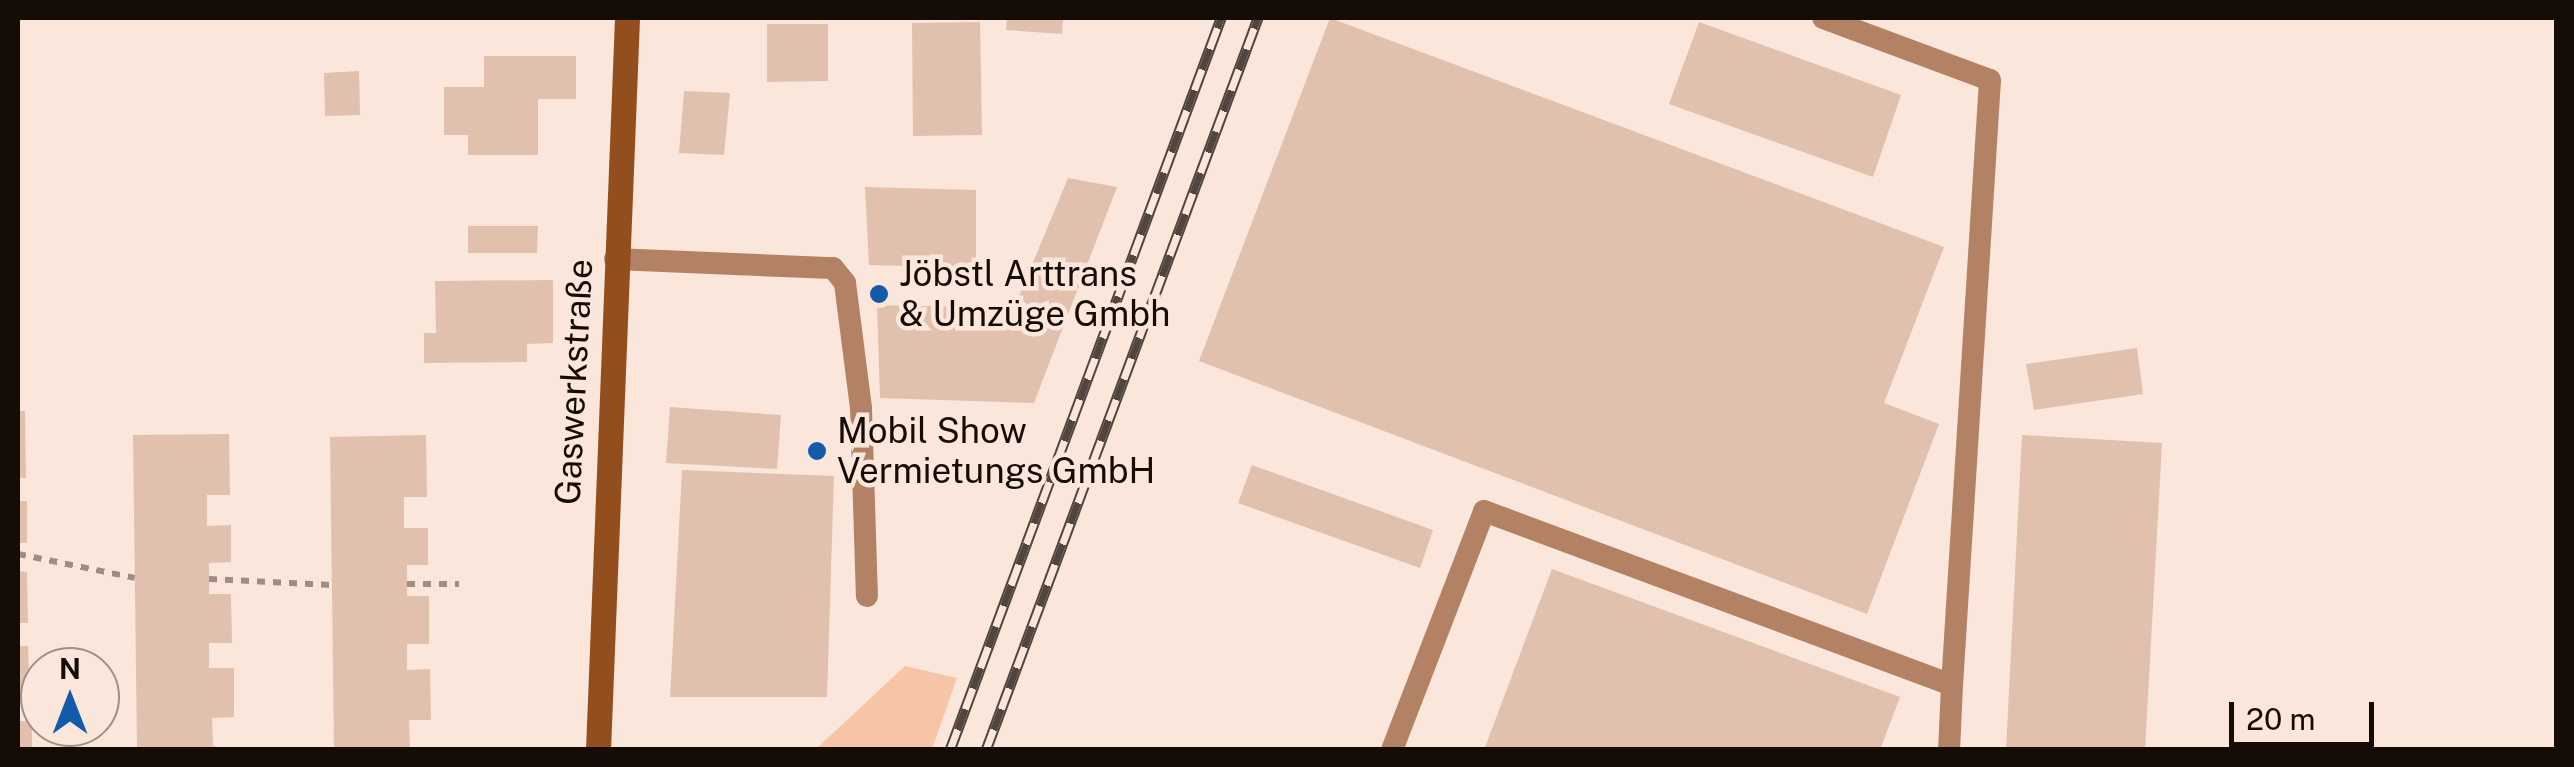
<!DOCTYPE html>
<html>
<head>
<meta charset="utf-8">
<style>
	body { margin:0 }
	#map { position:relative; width:2574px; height:767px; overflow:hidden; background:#fae6db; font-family:"Public Sans",sans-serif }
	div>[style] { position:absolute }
	.green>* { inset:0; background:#f6c4a7 }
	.building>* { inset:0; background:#e1c1ae }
	.path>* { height:6px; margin-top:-3px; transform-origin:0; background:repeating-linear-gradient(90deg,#9d8d84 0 8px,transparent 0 16px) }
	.lane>* { height:22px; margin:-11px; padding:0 11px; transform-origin:11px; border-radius:11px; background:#b38265 }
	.secondary>* { height:25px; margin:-12.5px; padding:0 12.5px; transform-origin:12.5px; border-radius:12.5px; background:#934e1d }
	.rail>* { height:11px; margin-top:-5.5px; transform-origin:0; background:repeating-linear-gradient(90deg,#fae6db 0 22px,#51453d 0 44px); box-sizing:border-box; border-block:2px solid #51453d }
	.dots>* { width:28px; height:28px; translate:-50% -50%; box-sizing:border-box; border:5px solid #fae6db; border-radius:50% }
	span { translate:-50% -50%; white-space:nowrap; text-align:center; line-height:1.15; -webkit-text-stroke:9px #fae6db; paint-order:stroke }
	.poi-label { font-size:35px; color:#160c06 }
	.left { translate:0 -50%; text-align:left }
	.street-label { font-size:35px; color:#160c06 }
	.frame { position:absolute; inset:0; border:20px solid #160c06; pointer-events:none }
	.north { position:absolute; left:20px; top:647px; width:100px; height:100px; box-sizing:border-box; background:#fae6db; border:2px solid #9f8f86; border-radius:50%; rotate:0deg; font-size:28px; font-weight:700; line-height:40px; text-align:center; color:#160c06 }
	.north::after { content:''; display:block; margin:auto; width:35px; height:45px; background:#135aa9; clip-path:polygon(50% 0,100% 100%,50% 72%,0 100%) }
	.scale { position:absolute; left:2229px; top:702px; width:145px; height:45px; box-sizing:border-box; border:5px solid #160c06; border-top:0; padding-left:12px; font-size:30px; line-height:35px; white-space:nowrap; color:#160c06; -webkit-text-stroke:8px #fae6db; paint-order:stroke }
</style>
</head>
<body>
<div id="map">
	<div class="green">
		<div style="clip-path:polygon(905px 666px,957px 678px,932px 749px,816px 749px)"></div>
	</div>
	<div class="building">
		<div style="clip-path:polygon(1007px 18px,1063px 18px,1062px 34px,1006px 30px)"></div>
		<div style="clip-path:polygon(1330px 18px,1944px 247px,1884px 403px,1939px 424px,1867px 614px,1199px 361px)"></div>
		<div style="clip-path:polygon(980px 22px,982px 135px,913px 136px,912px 23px)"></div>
		<div style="clip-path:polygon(1699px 22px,1901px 95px,1873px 177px,1669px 104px)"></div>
		<div style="clip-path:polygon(767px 24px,828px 24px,828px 81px,767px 82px)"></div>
		<div style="clip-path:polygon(484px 56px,576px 56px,576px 99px,538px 99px,538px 155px,468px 155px,468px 135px,444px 135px,444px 87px,484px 87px)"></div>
		<div style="clip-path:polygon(359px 71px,360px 115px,325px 116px,324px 73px)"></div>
		<div style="clip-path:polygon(684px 91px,730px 93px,724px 155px,679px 153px)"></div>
		<div style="clip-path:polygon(1068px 178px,1117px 187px,1034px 403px,880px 398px,877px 305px,1014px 308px)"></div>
		<div style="clip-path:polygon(865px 187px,976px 190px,976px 268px,869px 265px)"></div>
		<div style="clip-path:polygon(468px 226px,538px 226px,537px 253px,468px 253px)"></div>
		<div style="clip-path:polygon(553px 280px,553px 343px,527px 344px,527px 362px,424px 363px,424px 333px,436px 333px,435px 281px)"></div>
		<div style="clip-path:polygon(2137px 348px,2143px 394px,2034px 410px,2026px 364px)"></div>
		<div style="clip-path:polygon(670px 407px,781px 415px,777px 469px,666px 463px)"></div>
		<div style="clip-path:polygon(18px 411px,25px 411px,26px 478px,18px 478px)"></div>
		<div style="clip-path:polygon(229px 434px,230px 495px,207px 495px,207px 526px,231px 525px,231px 562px,209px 563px,209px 594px,231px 594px,232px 643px,209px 643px,209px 668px,234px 668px,234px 717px,212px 718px,213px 746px,235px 750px,137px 750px,133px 435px)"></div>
		<div style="clip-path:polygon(426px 435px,427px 497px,404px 497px,404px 528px,428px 528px,428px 565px,407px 565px,407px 596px,429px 596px,429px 644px,407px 644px,407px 670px,430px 669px,431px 720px,409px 720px,410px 750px,334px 750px,330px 437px)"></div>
		<div style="clip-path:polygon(2022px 435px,2162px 443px,2145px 750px,2006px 750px)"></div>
		<div style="clip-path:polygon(1252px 465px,1433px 530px,1420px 568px,1238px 503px)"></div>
		<div style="clip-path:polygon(682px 470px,834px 476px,827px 697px,670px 697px)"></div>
		<div style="clip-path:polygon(18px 501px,27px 501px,27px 543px,18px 543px)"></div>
		<div style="clip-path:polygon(1552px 569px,1900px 697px,1880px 750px,1484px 750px)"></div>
		<div style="clip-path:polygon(18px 571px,27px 572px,28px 623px,18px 623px)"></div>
		<div style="clip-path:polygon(18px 646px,28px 646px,30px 699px,18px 699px)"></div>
		<div style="clip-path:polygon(18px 721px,32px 721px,32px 750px,18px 750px)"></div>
	</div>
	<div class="path">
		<div style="left:18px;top:554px;width:119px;rotate:11.6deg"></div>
		<div style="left:209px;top:579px;width:123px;rotate:2.8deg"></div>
		<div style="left:407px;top:584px;width:52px"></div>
	</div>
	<div class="lane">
		<div style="left:1823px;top:18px;width:178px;rotate:20.4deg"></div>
		<div style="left:1990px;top:80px;width:606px;rotate:93.59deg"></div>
		<div style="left:615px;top:259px;width:218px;rotate:2.4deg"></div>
		<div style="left:833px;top:268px;width:19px;rotate:51deg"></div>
		<div style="left:845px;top:283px;width:126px;rotate:82.7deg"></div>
		<div style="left:861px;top:408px;width:188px;rotate:88.2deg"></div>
		<div style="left:1392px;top:750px;width:256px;rotate:-68.9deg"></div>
		<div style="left:1484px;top:511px;width:499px;rotate:20.4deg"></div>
		<div style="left:1952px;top:685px;width:65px;rotate:92.6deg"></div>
	</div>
	<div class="secondary">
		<div style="left:598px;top:750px;width:733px;rotate:-87.73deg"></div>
	</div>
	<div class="rail">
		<div style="left:950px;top:750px;width:781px;rotate:-69.68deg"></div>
		<div style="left:986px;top:750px;width:781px;rotate:-69.62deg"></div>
	</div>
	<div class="dots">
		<div style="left:879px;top:294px;background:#135aa9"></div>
		<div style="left:817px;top:451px;background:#135aa9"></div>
	</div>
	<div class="poi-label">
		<span class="left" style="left:899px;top:294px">Jöbstl Arttrans<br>&amp; Umzüge Gmbh</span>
		<span class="left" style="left:837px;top:451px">Mobil Show<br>Vermietungs GmbH</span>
	</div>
	<div class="street-label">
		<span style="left:574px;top:382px;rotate:-87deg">Gaswerkstraße</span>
	</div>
	<div class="frame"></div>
	<div class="north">N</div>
	<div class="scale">20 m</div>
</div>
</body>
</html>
